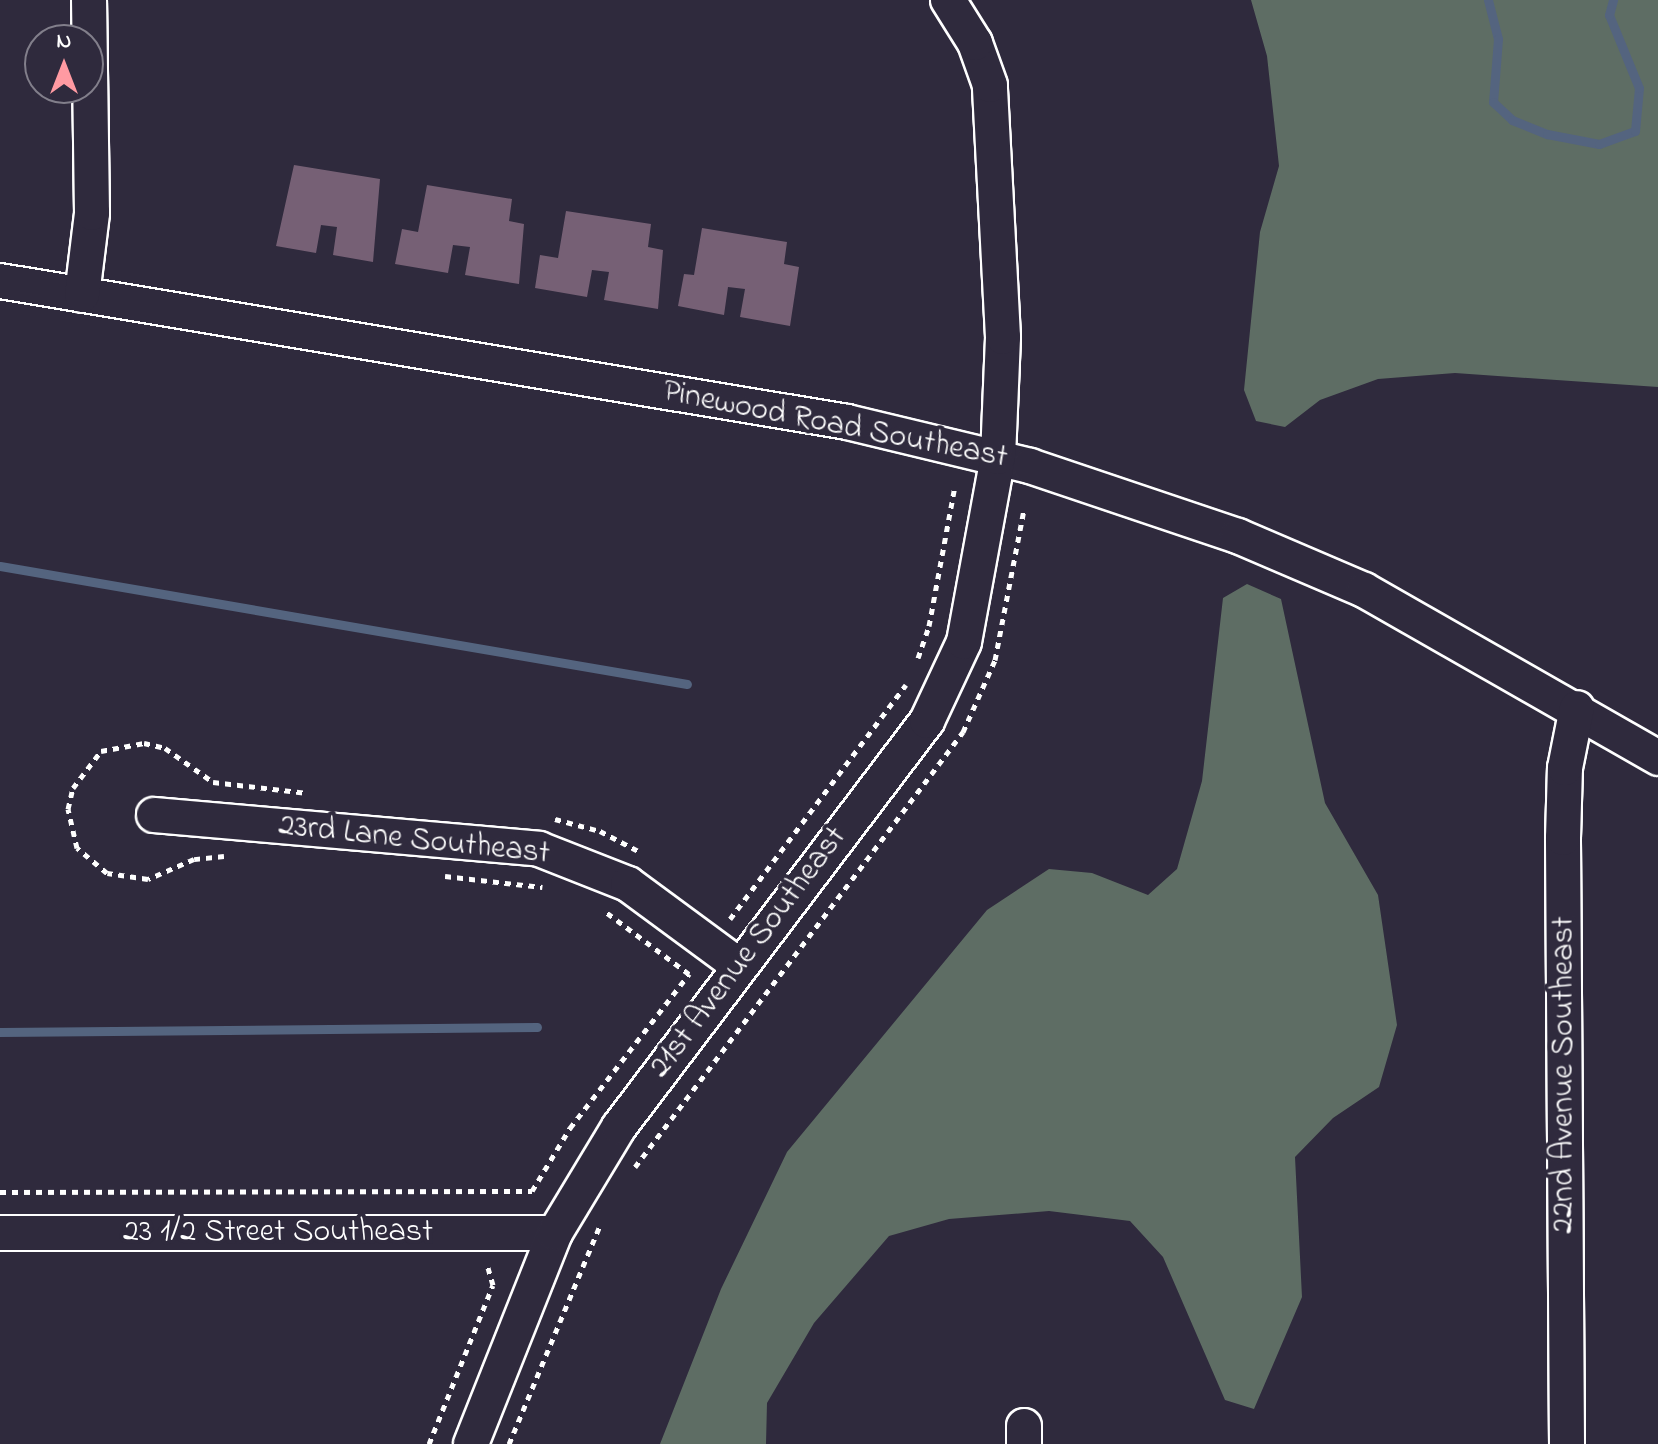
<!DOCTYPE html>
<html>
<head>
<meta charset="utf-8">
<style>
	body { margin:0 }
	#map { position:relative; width:1658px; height:1444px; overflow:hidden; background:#2f2a3d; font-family:"Indie Flower",sans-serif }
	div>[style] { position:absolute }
	.green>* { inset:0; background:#5e6d64 }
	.stream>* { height:9px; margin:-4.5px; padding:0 4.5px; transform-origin:4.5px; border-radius:4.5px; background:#54647f }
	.building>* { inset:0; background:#766075 }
	.path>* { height:5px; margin-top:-2.5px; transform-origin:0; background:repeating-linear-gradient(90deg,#fff 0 6px,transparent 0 12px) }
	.roads { filter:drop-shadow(2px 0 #fff) drop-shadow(-2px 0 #fff) drop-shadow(0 2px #fff) drop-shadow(0 -2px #fff) }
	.minor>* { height:34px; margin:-17px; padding:0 17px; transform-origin:17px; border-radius:17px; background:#2f2a3d }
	span { translate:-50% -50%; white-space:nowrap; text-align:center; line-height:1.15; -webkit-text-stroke:8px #2f2a3d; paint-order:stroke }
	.street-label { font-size:32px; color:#fff }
	.north { position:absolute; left:24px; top:24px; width:80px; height:80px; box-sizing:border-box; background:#2f2a3d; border:2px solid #827f8b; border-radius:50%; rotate:0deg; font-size:22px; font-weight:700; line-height:32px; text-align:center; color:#fff }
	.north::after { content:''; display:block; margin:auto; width:28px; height:36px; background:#ff9aa2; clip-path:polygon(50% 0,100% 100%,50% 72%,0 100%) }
</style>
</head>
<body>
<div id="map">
	<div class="green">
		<div style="clip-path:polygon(1251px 0,1658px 0,1658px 387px,1455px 373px,1378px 379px,1320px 400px,1285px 427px,1256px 421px,1244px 390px,1260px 232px,1279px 166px,1267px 56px)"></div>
		<div style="clip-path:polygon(1247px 584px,1281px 599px,1325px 803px,1378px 895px,1397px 1025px,1379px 1087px,1333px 1118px,1295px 1157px,1302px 1297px,1254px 1409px,1225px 1400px,1163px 1257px,1130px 1221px,1049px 1211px,949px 1219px,889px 1236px,814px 1323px,767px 1403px,766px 1444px,660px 1444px,721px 1289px,787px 1152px,987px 910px,1049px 869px,1092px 873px,1148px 895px,1177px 869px,1202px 781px,1223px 598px)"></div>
	</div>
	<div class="stream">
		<div style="left:1488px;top:0;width:40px;rotate:75.6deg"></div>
		<div style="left:1498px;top:39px;width:63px;rotate:94.5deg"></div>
		<div style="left:1493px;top:102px;width:26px;rotate:43deg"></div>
		<div style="left:1512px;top:120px;width:38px;rotate:22deg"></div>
		<div style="left:1547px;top:134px;width:53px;rotate:10.9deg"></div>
		<div style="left:1599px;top:144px;width:38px;rotate:-20deg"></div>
		<div style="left:1635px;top:131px;width:43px;rotate:-84.7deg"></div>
		<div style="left:1639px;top:88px;width:79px;rotate:-112.3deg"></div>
		<div style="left:1609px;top:15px;width:16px;rotate:-75deg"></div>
		<div style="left:0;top:566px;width:697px;rotate:9.75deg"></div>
		<div style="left:0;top:1032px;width:537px;rotate:-0.53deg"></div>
	</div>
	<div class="building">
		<div style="clip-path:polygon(294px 165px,380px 179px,373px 262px,333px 255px,337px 227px,321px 225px,316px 253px,276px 246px)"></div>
		<div style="clip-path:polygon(427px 185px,512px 199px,509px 221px,524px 224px,519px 284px,465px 275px,470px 247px,453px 245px,448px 273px,395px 264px,402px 229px,418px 232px)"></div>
		<div style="clip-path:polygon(566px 211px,651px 224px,648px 247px,663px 250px,658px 309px,604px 300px,609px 272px,592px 270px,587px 297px,535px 288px,540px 255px,558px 258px)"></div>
		<div style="clip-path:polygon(702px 228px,787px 242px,784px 264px,799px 267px,790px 326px,740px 317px,745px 289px,728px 287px,724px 315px,678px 306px,684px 274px,694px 275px)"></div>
	</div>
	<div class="path">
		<div style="left:918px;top:658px;width:34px;rotate:-71deg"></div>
		<div style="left:929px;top:626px;width:142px;rotate:-79.5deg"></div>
		<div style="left:555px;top:819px;width:47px;rotate:14.9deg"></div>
		<div style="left:600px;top:831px;width:47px;rotate:27.6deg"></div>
		<div style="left:224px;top:856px;width:30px;rotate:174deg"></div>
		<div style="left:194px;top:859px;width:50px;rotate:156.5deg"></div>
		<div style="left:148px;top:879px;width:41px;rotate:-171.7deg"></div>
		<div style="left:107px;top:873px;width:39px;rotate:-140deg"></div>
		<div style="left:77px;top:848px;width:40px;rotate:-103deg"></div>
		<div style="left:68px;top:809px;width:22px;rotate:-77deg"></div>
		<div style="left:73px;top:788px;width:46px;rotate:-52.9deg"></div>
		<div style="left:101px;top:751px;width:44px;rotate:-10.5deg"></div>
		<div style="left:144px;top:743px;width:22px;rotate:13deg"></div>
		<div style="left:165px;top:748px;width:59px;rotate:35.3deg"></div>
		<div style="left:213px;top:782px;width:95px;rotate:6.7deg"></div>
		<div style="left:445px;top:876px;width:98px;rotate:6.5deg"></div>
		<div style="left:730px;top:919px;width:293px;rotate:-53.1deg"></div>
		<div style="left:635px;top:1167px;width:545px;rotate:-52.98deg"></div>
		<div style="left:963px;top:732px;width:79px;rotate:-66deg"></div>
		<div style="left:995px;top:660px;width:154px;rotate:-79.1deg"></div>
		<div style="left:0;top:1192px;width:532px;rotate:-0.11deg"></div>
		<div style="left:532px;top:1191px;width:74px;rotate:-58.9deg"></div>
		<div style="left:570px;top:1128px;width:195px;rotate:-52.3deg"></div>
		<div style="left:689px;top:974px;width:107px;rotate:-143.3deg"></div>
		<div style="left:429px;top:1444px;width:171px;rotate:-68.1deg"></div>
		<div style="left:493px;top:1285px;width:22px;rotate:-106deg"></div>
		<div style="left:509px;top:1444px;width:239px;rotate:-67.4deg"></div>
	</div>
	<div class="roads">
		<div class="minor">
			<div style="left:0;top:281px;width:859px;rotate:9.45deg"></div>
			<div style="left:847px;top:422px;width:188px;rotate:13.5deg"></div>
			<div style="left:1030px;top:466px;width:219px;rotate:18.6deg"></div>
			<div style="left:1238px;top:536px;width:137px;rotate:23.2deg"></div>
			<div style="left:1364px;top:590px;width:339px;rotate:29.7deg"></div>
			<div style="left:82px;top:295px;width:83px;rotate:-83deg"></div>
			<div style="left:92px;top:213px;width:213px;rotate:-90.8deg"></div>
			<div style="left:154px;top:815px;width:386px;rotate:5deg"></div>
			<div style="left:539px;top:849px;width:96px;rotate:21.5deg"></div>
			<div style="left:628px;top:884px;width:137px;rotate:36.4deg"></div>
			<div style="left:0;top:1233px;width:555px"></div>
			<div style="left:1024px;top:1426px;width:18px;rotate:90deg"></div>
			<div style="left:471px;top:1444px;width:227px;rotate:-68.3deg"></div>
			<div style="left:555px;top:1233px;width:124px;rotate:-58.9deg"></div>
			<div style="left:619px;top:1127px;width:510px;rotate:-52.82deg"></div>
			<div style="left:927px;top:721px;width:87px;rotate:-64.9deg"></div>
			<div style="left:964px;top:642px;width:188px;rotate:-79.6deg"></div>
			<div style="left:998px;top:457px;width:120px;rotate:-87.6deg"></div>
			<div style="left:1003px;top:337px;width:252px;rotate:-93deg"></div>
			<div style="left:990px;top:85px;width:45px;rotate:-109.7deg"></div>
			<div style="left:975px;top:43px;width:51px;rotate:-122.1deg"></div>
			<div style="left:1567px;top:1444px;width:606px;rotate:-90.38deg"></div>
			<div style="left:1563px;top:838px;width:70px;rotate:-88.4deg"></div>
			<div style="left:1565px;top:768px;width:61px;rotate:-78.7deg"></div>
		</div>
	</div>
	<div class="street-label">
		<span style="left:835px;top:426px;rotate:11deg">Pinewood Road Southeast</span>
		<span style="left:414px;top:841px;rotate:6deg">23rd Lane Southeast</span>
		<span style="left:749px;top:953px;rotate:-53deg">21st Avenue Southeast</span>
		<span style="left:1565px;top:1075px;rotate:-90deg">22nd Avenue Southeast</span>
		<span style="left:278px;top:1233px">23 1/2 Street Southeast</span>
	</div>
	<div class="north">N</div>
</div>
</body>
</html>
